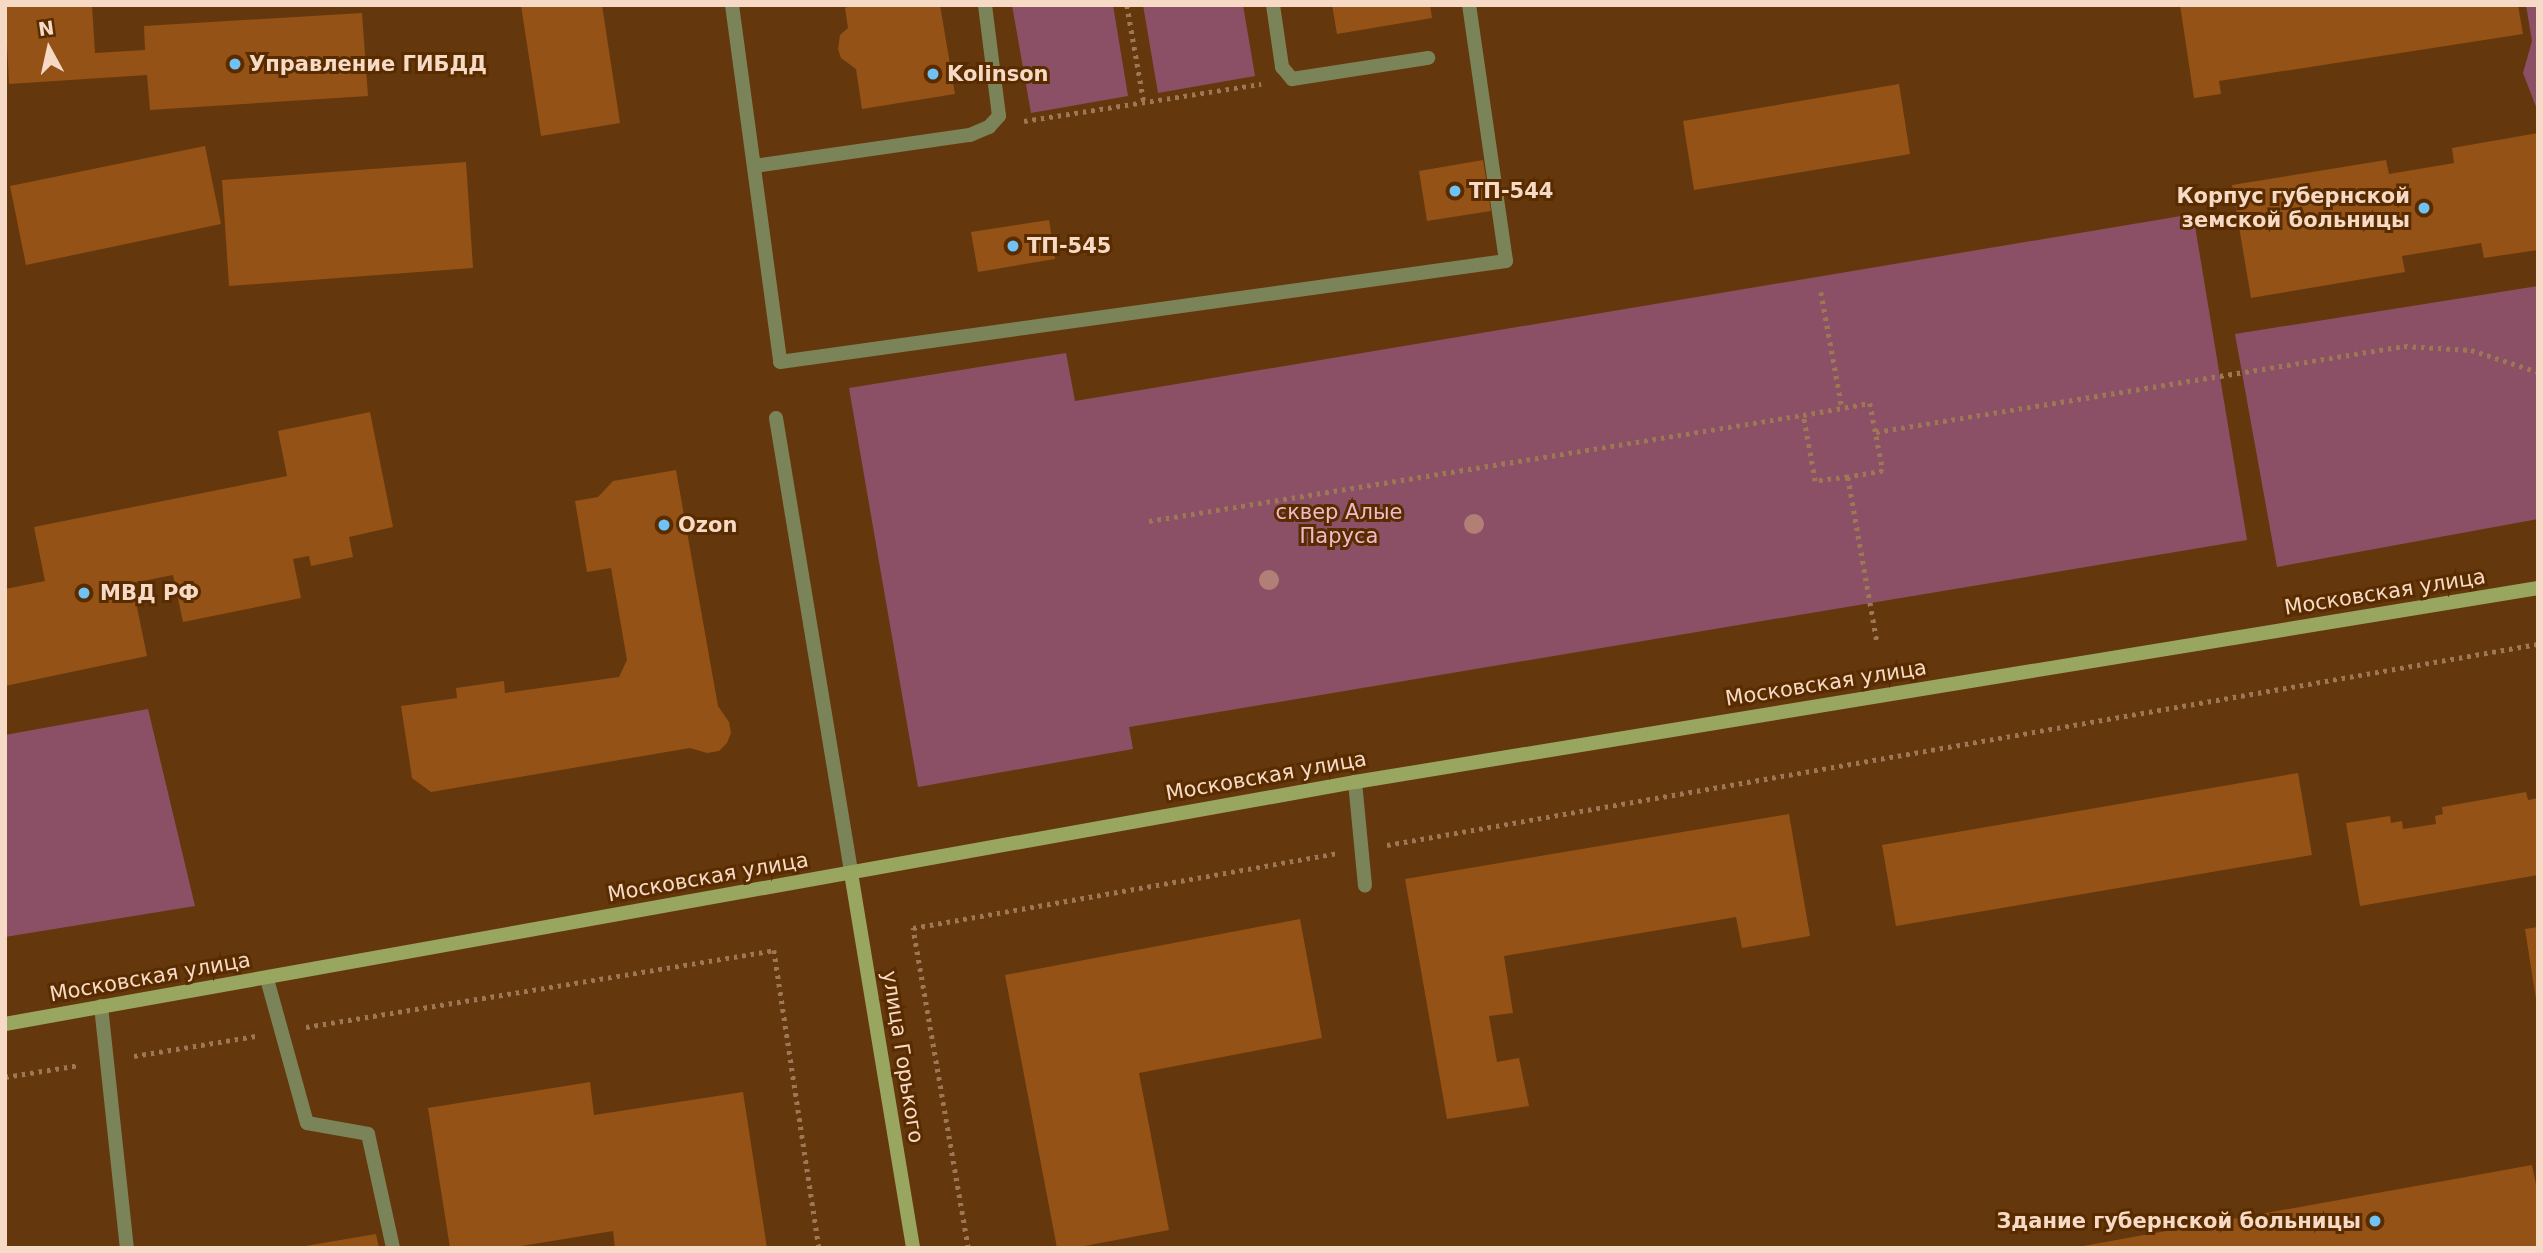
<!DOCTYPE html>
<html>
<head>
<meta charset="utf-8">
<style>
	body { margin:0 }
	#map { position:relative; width:2543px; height:1253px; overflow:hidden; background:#65370d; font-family:"DejaVu Sans",sans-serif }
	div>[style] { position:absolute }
	.green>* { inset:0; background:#8c5066 }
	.building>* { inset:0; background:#945216 }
	.path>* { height:4.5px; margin-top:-2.25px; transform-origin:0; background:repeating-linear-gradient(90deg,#9e7755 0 3.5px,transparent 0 8.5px) }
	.lane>* { height:14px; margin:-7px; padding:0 7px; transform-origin:7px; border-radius:7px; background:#7b8458 }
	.secondary>* { height:14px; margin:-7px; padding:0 7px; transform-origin:7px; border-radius:7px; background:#99a660 }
	.trees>* { width:20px; height:20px; margin:-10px; border-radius:50%; background:#b27f76 }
	.dots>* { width:19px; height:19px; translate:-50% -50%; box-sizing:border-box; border:4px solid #592c00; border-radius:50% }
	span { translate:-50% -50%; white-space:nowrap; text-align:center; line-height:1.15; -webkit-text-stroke:6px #592c00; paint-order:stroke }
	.poi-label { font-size:21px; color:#f7dac6; font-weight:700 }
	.left { translate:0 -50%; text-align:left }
	.right { translate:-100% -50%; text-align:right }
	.park-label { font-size:21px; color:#f1bacb }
	.street-label { font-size:21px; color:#f7dac6 }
	.frame { position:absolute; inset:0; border:7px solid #f7dac6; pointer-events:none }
	.north { position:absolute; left:14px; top:14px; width:70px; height:70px; -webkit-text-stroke:5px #592c00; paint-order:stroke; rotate:352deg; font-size:19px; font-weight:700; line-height:28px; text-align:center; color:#f7dac6 }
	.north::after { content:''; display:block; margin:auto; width:24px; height:32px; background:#f7dac6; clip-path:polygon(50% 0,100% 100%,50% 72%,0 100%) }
</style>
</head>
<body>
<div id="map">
	<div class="green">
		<div style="clip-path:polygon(1012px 5px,1113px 5px,1128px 96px,1031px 113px)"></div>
		<div style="clip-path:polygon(1143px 5px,1243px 5px,1255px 76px,1158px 93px)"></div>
		<div style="clip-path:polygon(2526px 5px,2538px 5px,2538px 112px,2523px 73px,2532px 41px)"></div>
		<div style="clip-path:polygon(2193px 214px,2247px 540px,1129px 727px,1133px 749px,918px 787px,849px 388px,1066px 353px,1075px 401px)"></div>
		<div style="clip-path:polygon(2538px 286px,2538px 519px,2277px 567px,2235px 334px)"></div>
		<div style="clip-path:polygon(148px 709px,195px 906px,5px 937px,5px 735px)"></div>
	</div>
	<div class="building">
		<div style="clip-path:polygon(5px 5px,92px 5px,95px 53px,145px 50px,144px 26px,362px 13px,368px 96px,150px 110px,147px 75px,9px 84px)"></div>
		<div style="clip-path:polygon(521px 5px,602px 5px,620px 123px,541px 136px)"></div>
		<div style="clip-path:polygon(853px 5px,940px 5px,955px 94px,862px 109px,856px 69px,841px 58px,838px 49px,840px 35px,848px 28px,845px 8px)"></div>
		<div style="clip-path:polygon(1332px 5px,1430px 5px,1432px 18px,1337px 34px)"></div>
		<div style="clip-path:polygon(2180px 5px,2518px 5px,2523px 34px,2219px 81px,2221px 94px,2194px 98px)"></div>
		<div style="clip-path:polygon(1899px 84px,1910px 154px,1694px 190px,1683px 121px)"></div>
		<div style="clip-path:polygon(2538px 133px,2538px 250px,2484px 258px,2481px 243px,2402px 256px,2405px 272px,2251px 298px,2232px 185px,2386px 160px,2389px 174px,2454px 163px,2452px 148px)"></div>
		<div style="clip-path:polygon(205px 146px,221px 224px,26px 265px,10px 186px)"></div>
		<div style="clip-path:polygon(1483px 160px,1491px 211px,1427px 221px,1419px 171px)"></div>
		<div style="clip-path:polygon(466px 162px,473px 268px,229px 286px,222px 180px)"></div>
		<div style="clip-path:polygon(1049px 220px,1055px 259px,978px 272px,971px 232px)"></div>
		<div style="clip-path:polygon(370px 412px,393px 527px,349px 537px,353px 557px,311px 566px,309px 556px,293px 559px,301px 598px,183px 622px,173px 575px,132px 583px,147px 656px,5px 686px,5px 589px,45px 581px,34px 527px,287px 476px,278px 431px)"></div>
		<div style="clip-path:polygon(676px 470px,718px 706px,729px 722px,731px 733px,727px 743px,719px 751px,707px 753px,690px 748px,431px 792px,412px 778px,401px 706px,457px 698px,456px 688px,504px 681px,505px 693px,619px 677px,627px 660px,611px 568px,587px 572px,575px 501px,598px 497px,613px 481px)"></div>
		<div style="clip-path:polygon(2298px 773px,2312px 855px,1896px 926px,1882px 845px)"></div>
		<div style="clip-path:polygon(2526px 792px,2528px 800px,2538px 798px,2538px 875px,2360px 906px,2346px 823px,2390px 816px,2391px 823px,2402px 821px,2403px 829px,2436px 824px,2435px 816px,2443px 814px,2442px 807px)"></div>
		<div style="clip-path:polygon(1789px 814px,1810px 936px,1742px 948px,1736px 917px,1504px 956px,1513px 1013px,1489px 1016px,1497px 1062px,1519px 1058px,1529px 1106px,1447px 1119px,1405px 879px)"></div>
		<div style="clip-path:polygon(1300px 919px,1322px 1038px,1139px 1073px,1169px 1230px,1074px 1248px,1057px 1248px,1005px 975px)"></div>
		<div style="clip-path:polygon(2538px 927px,2538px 999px,2536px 999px,2525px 929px)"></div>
		<div style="clip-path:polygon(590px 1082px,594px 1115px,743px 1092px,767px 1248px,615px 1248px,613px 1231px,509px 1248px,450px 1248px,428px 1108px)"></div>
		<div style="clip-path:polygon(2532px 1165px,2538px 1195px,2538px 1248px,2072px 1248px)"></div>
		<div style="clip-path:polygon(376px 1234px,379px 1248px,305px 1248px,305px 1246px)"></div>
	</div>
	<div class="path">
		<div style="left:1127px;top:5px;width:98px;rotate:80.1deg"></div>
		<div style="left:1024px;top:121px;width:240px;rotate:-8.9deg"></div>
		<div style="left:1821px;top:292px;width:118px;rotate:79.7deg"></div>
		<div style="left:1876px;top:432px;width:535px;rotate:-9.25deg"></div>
		<div style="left:2404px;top:346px;width:67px;rotate:3.4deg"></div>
		<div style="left:2471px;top:350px;width:71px;rotate:18.2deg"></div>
		<div style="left:1848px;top:477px;width:33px;rotate:173deg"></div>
		<div style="left:1815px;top:481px;width:67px;rotate:-100.3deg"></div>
		<div style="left:1803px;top:415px;width:68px;rotate:-10.2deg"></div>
		<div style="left:1870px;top:403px;width:69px;rotate:79.2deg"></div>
		<div style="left:1883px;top:471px;width:36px;rotate:170deg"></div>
		<div style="left:1848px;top:477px;width:168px;rotate:80deg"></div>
		<div style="left:1149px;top:521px;width:663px;rotate:-9.21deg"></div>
		<div style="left:1387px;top:845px;width:1168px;rotate:-9.91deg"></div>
		<div style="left:306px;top:1027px;width:474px;rotate:-9.3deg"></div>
		<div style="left:774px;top:950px;width:301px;rotate:81.4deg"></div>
		<div style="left:134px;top:1056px;width:124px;rotate:-9.3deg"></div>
		<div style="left:5px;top:1077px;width:76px;rotate:-9.1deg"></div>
		<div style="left:968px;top:1248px;width:325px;rotate:-99.8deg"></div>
		<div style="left:913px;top:928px;width:431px;rotate:-10deg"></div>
	</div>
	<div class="lane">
		<div style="left:732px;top:5px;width:360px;rotate:82.3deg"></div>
		<div style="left:780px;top:362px;width:733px;rotate:-7.92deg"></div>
		<div style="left:1506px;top:261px;width:259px;rotate:-98.2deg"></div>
		<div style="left:1273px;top:5px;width:63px;rotate:81.7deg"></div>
		<div style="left:1282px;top:67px;width:16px;rotate:50deg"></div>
		<div style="left:1292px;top:79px;width:138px;rotate:-8.8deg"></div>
		<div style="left:754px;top:166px;width:218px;rotate:-8.2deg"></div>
		<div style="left:970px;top:135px;width:21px;rotate:-23deg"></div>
		<div style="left:989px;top:127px;width:15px;rotate:-48deg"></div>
		<div style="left:999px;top:116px;width:112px;rotate:-97.2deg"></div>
		<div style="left:776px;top:418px;width:461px;rotate:80.6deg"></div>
		<div style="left:1355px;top:782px;width:104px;rotate:84.5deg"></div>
		<div style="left:267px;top:979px;width:149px;rotate:74.5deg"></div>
		<div style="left:307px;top:1123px;width:62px;rotate:10.2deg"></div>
		<div style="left:368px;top:1134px;width:117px;rotate:77.6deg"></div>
		<div style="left:101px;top:1006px;width:243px;rotate:83.9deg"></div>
	</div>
	<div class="secondary">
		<div style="left:851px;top:873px;width:380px;rotate:80.6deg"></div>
		<div style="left:5px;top:1024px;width:1372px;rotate:-10.16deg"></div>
		<div style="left:1355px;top:782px;width:1199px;rotate:-9.31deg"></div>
	</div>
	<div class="trees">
		<div style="left:1474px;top:524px"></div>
		<div style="left:1269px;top:580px"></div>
	</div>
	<div class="dots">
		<div style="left:235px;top:64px;background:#70c1f4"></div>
		<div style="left:933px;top:74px;background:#70c1f4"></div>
		<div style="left:1455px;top:191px;background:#70c1f4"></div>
		<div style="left:2424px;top:208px;background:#70c1f4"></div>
		<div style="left:1013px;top:246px;background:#70c1f4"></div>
		<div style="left:664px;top:525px;background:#70c1f4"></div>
		<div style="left:84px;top:593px;background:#70c1f4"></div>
		<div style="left:2375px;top:1221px;background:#70c1f4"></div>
	</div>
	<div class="poi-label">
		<span class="left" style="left:249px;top:64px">Управление ГИБДД</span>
		<span class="left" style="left:947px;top:74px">Kolinson</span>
		<span class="left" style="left:1469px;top:191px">ТП-544</span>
		<span class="right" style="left:2410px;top:208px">Корпус губернской<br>земской больницы</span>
		<span class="left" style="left:1027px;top:246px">ТП-545</span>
		<span class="left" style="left:678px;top:525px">Ozon</span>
		<span class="left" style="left:100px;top:593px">МВД РФ</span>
		<span class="right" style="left:2361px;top:1221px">Здание губернской больницы</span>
	</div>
	<div class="park-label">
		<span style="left:1339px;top:524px">сквер Алые<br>Паруса</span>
	</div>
	<div class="street-label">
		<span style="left:2385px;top:592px;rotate:-9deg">Московская улица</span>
		<span style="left:1826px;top:683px;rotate:-9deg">Московская улица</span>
		<span style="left:1266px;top:776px;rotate:-10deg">Московская улица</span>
		<span style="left:708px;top:877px;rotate:-10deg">Московская улица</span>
		<span style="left:150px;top:977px;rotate:-10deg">Московская улица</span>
		<span style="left:903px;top:1057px;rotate:81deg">улица Горького</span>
	</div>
	<div class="frame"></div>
	<div class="north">N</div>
</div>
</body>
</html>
